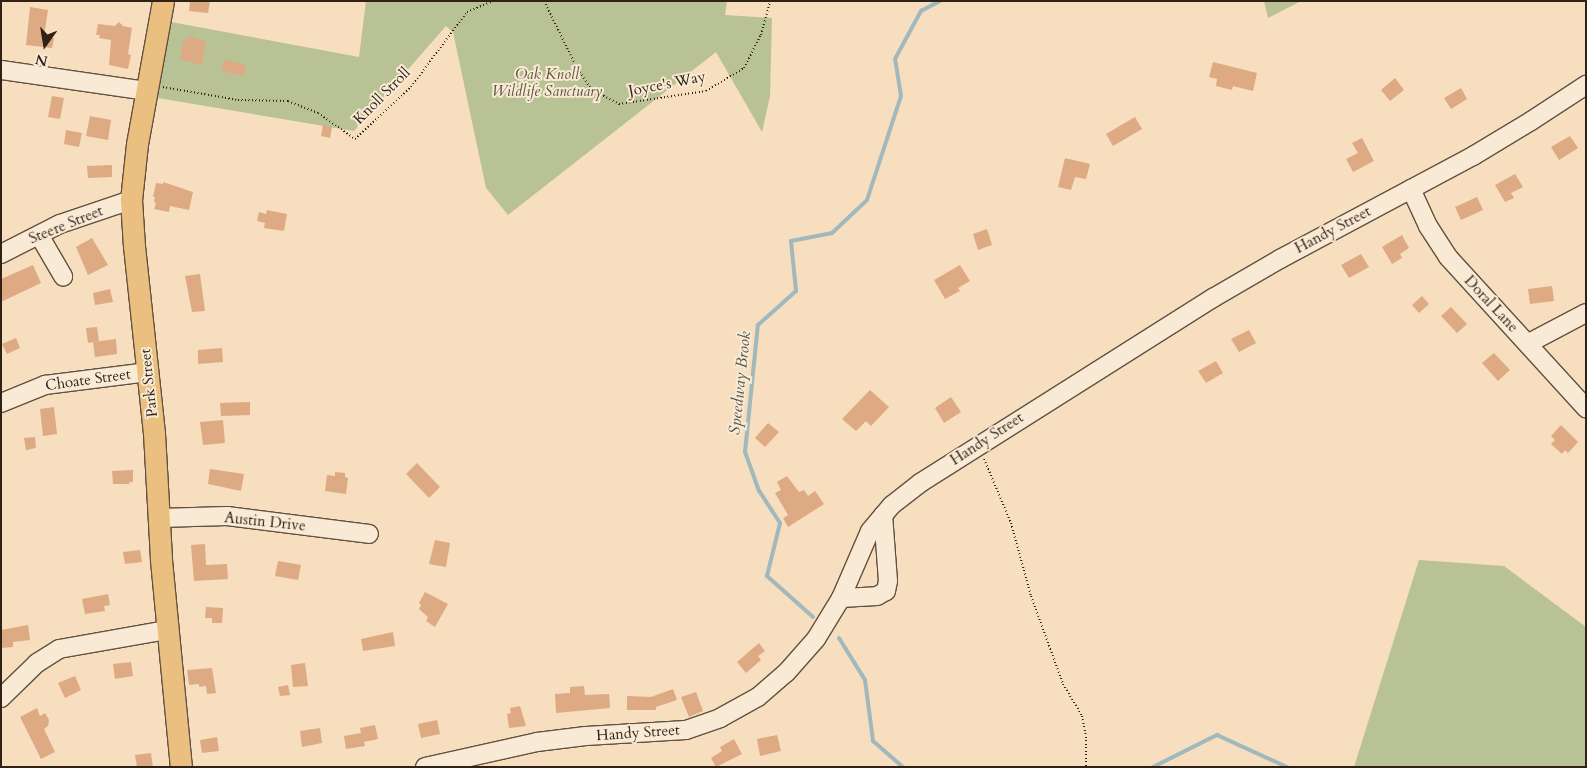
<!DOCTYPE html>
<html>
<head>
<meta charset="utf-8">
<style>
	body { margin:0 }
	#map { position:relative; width:1587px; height:768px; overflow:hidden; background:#f6debe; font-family:Cardo,serif }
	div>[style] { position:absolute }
	.green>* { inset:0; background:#b8c295 }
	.stream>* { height:4px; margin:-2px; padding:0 2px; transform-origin:2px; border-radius:2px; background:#a1b9bc }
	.building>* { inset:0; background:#deaa84 }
	.path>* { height:2px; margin-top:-1px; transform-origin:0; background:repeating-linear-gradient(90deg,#312216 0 1px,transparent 0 3.5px) }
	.roads { filter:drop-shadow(1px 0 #625140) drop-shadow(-1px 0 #625140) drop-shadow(0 1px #625140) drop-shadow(0 -1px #625140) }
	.minor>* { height:18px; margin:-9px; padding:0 9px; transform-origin:9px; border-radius:9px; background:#f9ead5 }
	.major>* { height:21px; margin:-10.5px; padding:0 10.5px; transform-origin:10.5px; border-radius:10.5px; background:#ebbf7f }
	span { translate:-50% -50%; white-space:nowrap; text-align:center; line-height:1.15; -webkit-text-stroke:4px #f9ead5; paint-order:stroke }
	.park-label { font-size:15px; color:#5a523c; font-style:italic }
	.street-label { font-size:15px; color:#312216 }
	.water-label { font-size:16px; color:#534f48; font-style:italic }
	.frame { position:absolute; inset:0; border:2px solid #312216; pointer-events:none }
	.north { position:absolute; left:20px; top:20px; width:50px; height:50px; -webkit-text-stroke:4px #f9ead5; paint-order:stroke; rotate:193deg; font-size:14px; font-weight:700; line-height:20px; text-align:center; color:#312216 }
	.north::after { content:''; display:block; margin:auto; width:18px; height:22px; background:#312216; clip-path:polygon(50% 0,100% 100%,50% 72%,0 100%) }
</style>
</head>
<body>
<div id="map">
	<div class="green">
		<div style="clip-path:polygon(366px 1px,727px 1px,725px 15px,772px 18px,770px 96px,762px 132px,716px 52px,508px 215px,486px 188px,453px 32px,446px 26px,354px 131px,158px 98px,171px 22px,359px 57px)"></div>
		<div style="clip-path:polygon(1264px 1px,1301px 1px,1268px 18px)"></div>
		<div style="clip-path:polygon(1419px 560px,1504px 566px,1586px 627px,1586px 767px,1354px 767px)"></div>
	</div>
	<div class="stream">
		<div style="left:813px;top:617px;width:62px;rotate:-138.3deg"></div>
		<div style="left:767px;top:576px;width:55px;rotate:-76.2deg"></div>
		<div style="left:780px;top:523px;width:38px;rotate:-123deg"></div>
		<div style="left:759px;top:491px;width:41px;rotate:-109.7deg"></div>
		<div style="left:745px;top:452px;width:128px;rotate:-84.2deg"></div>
		<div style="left:758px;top:325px;width:51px;rotate:-41.8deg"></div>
		<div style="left:796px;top:291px;width:50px;rotate:-95.7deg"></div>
		<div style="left:791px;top:241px;width:42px;rotate:-11deg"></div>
		<div style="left:832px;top:233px;width:48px;rotate:-43.3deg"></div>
		<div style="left:867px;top:200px;width:109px;rotate:-71.9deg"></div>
		<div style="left:901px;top:96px;width:37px;rotate:-99deg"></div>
		<div style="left:895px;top:59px;width:55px;rotate:-61.6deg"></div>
		<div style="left:921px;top:11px;width:21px;rotate:-28deg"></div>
		<div style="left:839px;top:638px;width:49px;rotate:58.2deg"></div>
		<div style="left:865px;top:680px;width:62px;rotate:82.5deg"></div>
		<div style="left:873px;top:741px;width:40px;rotate:41deg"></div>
		<div style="left:1153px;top:767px;width:72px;rotate:-26.6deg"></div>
		<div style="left:1217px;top:735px;width:77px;rotate:24.6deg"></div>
	</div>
	<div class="building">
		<div style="clip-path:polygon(190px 1px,210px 1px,208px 13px,189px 11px)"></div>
		<div style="clip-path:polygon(30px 7px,48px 10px,44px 37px,54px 38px,52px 48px,26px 45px)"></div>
		<div style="clip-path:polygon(119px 22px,123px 26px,132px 28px,128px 54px,131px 55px,128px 69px,109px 65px,111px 40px,99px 38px,100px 35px,96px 35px,98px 24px,115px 26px)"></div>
		<div style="clip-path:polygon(190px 36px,206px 42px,202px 65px,180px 59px,184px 40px)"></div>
		<div style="clip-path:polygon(224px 60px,246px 65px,243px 76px,221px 71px)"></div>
		<div style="clip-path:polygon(1213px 62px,1257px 73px,1253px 91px,1233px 86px,1232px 90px,1216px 86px,1217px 79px,1209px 77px)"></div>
		<div style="clip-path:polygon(1395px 78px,1404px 90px,1390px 101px,1381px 90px)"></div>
		<div style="clip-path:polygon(1461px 88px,1467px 99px,1451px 109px,1444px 98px)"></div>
		<div style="clip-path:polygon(52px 96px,64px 98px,60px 119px,48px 117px)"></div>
		<div style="clip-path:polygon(90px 116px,111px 120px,108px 140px,86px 136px)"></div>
		<div style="clip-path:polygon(1135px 117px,1142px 129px,1113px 146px,1106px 134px)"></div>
		<div style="clip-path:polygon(323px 125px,332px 127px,330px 138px,321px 136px)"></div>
		<div style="clip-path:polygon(66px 130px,82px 133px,79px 147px,64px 144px)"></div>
		<div style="clip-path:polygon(1570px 136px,1578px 148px,1559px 160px,1551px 147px)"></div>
		<div style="clip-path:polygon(1362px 138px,1374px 161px,1353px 172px,1346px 159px,1358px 153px,1352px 143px)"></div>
		<div style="clip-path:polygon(1065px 158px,1090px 164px,1086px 179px,1075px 177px,1071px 190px,1058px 187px)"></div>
		<div style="clip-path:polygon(112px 165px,112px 177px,88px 178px,87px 166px)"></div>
		<div style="clip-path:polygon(1515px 174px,1523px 187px,1511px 193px,1514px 198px,1505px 202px,1495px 185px)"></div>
		<div style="clip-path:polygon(163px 182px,193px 192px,189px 210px,170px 206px,169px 212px,154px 209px,156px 203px,154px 202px,155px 197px,153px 197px,156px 183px,163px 184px)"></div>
		<div style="clip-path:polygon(1477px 197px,1483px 210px,1461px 220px,1455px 207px)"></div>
		<div style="clip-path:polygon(267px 210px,287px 214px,284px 231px,264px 228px,265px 223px,257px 221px,259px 212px,266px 214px)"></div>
		<div style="clip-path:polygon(987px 229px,992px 245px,978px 250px,973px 234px)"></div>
		<div style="clip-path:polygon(1402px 235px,1409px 248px,1400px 254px,1402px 258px,1392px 264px,1382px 247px)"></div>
		<div style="clip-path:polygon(92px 238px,108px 265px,88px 275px,76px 247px)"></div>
		<div style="clip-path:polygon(1361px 254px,1369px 267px,1349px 278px,1341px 265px)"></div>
		<div style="clip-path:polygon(33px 265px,41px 283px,1px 302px,1px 279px)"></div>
		<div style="clip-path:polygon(960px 265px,970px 281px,958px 288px,960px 291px,945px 299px,934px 280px)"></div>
		<div style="clip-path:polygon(200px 274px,205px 311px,192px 312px,185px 276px)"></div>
		<div style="clip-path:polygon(1552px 286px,1554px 301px,1530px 304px,1528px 289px)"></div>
		<div style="clip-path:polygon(110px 289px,113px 302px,95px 305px,93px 293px)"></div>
		<div style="clip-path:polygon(1422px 296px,1429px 304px,1419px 313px,1412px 305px)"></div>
		<div style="clip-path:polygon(1451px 307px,1467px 324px,1457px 333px,1441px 316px)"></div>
		<div style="clip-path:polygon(97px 327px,99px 341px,88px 343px,86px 328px)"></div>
		<div style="clip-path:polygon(1249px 330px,1256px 343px,1239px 352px,1231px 339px)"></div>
		<div style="clip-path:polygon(16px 338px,20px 348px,7px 354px,2px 344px)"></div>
		<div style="clip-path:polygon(116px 339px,117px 354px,95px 357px,93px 342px)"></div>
		<div style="clip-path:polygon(222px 348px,223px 362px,198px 364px,198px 350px)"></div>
		<div style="clip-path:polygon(1494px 353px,1510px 370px,1498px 381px,1482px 363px)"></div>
		<div style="clip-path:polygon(1216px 361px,1223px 373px,1206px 383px,1198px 371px)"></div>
		<div style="clip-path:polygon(870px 390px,889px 407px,871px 426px,866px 421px,856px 431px,842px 419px)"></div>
		<div style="clip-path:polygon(951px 397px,961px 412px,944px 423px,935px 408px)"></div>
		<div style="clip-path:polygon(250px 402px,250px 415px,221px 416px,220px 403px)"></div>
		<div style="clip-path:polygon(54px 407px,57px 434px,43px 436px,40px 409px)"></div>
		<div style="clip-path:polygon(223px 420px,225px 443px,203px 445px,200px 422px)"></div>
		<div style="clip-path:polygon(768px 423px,779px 432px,765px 447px,755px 438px)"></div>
		<div style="clip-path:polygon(1561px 425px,1578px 442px,1568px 453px,1565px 450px,1562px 454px,1551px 444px,1555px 440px,1551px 436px)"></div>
		<div style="clip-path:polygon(35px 437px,36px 448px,26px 450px,24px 438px)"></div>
		<div style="clip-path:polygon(417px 463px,440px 487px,429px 498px,406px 474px)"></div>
		<div style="clip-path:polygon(210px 469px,244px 474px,241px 491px,208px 484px)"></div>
		<div style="clip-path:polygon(133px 470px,133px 482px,129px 482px,130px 484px,113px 484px,112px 471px)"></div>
		<div style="clip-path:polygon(335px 472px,345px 473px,345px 477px,348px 478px,346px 494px,325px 491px,327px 475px,335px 476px)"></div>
		<div style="clip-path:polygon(787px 476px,799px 492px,804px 490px,808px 496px,815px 491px,824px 504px,788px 527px,783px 518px,788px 515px,775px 493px,781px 490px,777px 482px)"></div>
		<div style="clip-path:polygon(435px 540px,450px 543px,446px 567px,429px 564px)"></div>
		<div style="clip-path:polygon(205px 544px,206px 565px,227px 564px,228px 579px,194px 581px,191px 545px)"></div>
		<div style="clip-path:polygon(140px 550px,142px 562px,125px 564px,123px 552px)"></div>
		<div style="clip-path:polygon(278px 561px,301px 565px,298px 580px,275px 576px)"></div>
		<div style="clip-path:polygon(425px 592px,448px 604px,435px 627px,426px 621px,428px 617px,419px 609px,421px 605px,419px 603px)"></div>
		<div style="clip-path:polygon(108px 594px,110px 605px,104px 606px,105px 611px,85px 614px,82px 599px)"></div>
		<div style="clip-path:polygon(206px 607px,223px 608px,222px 623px,212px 623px,212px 618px,205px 618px)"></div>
		<div style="clip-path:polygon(28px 625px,30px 640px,13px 642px,13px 647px,1px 648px,1px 630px)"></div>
		<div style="clip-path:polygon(393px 632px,395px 646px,363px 651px,361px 639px)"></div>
		<div style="clip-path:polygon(759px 643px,765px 651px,758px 656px,761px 660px,746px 673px,737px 662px)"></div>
		<div style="clip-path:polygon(131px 662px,133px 676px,115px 679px,113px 664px)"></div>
		<div style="clip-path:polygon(305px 663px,308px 686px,293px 687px,291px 665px)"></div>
		<div style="clip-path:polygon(212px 668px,216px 693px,207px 694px,206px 686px,199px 687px,199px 684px,189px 685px,187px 670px)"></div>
		<div style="clip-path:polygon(75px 676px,81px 690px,65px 698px,58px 683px)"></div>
		<div style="clip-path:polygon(288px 685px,290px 695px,280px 696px,278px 687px)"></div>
		<div style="clip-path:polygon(584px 686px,585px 695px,609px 694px,610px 708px,556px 713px,555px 694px,570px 693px,570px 687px)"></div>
		<div style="clip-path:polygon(673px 689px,677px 700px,656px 707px,656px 710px,627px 710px,627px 696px,651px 697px)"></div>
		<div style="clip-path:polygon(696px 692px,703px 711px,689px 717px,681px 697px)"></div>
		<div style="clip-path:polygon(520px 706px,526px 726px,509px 728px,507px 714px,511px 713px,510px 708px)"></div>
		<div style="clip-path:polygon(37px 708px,40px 716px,45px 713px,49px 720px,48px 726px,44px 729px,55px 752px,41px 759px,20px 717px)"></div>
		<div style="clip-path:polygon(437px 720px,440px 734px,421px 738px,418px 724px)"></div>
		<div style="clip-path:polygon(375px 725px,378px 739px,364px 742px,365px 746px,346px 749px,344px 736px,361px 733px,360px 728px)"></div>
		<div style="clip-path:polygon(320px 728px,322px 743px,302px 747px,300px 731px)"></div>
		<div style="clip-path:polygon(777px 735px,781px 751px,760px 756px,757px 739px)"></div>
		<div style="clip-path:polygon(217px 737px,219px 751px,202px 753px,200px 740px)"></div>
		<div style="clip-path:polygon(734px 739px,742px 754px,716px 767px,711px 758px,722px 751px,720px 747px)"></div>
		<div style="clip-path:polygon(151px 753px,153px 767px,137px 767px,135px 755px)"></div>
	</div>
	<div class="path">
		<div style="left:544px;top:1px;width:72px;rotate:63.8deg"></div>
		<div style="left:576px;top:66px;width:27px;rotate:57deg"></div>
		<div style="left:591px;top:89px;width:32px;rotate:28deg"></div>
		<div style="left:619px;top:104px;width:88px;rotate:-8.5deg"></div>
		<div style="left:706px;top:91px;width:44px;rotate:-31.2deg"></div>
		<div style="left:744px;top:68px;width:37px;rotate:-63deg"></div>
		<div style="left:761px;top:35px;width:35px;rotate:-75deg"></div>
		<div style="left:163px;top:87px;width:76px;rotate:9.8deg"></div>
		<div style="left:238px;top:100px;width:50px;rotate:1.1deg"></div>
		<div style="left:288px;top:101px;width:32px;rotate:22deg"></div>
		<div style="left:318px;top:113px;width:45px;rotate:35.1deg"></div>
		<div style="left:355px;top:139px;width:76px;rotate:-42.9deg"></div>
		<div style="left:411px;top:87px;width:94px;rotate:-53.3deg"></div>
		<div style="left:467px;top:12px;width:28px;rotate:-23deg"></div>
		<div style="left:984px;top:459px;width:69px;rotate:67.1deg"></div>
		<div style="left:1011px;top:523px;width:76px;rotate:74.7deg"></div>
		<div style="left:1031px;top:596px;width:94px;rotate:70deg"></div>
		<div style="left:1063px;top:684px;width:37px;rotate:59deg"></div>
		<div style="left:1082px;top:716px;width:21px;rotate:79deg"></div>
		<div style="left:1086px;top:737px;width:30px;rotate:90deg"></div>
	</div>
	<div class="roads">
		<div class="minor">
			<div style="left:1px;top:70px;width:148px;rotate:8.2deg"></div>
			<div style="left:1411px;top:189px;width:41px;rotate:65.3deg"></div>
			<div style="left:1428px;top:226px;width:37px;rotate:57deg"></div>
			<div style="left:1448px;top:257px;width:205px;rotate:47.6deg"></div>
			<div style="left:39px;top:235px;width:48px;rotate:59.7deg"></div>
			<div style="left:1px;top:254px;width:66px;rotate:-27deg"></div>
			<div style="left:60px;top:224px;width:75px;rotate:-18.7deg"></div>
			<div style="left:1529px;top:343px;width:64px;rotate:-27.8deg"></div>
			<div style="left:1px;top:403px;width:48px;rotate:-22.2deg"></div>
			<div style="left:45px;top:385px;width:104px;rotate:-7.2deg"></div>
			<div style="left:160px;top:518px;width:67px;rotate:-1.7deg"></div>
			<div style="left:227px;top:516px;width:143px;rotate:7.2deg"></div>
			<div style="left:841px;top:598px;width:36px;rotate:-3deg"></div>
			<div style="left:877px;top:596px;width:10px;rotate:-29deg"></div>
			<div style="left:886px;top:591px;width:10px;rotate:-79deg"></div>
			<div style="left:888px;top:581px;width:66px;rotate:-94.3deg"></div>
			<div style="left:1px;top:698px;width:50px;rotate:-44.2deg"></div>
			<div style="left:37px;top:663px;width:26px;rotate:-32deg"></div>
			<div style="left:59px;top:649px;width:110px;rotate:-10deg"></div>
			<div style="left:425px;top:767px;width:115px;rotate:-12.6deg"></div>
			<div style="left:537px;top:742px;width:49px;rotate:-7deg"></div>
			<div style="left:586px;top:736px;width:100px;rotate:-3.4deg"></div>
			<div style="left:686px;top:730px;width:36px;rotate:-19deg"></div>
			<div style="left:720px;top:718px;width:43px;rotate:-28.9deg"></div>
			<div style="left:758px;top:697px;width:37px;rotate:-41deg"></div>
			<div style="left:786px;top:673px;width:45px;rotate:-48.6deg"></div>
			<div style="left:816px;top:639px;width:48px;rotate:-58.6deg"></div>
			<div style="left:841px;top:598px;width:73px;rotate:-66.6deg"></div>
			<div style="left:870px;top:531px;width:34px;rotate:-50deg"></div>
			<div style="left:892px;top:505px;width:36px;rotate:-38deg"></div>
			<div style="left:920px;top:483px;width:347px;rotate:-32.3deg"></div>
			<div style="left:1213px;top:298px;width:78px;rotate:-30.2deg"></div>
			<div style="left:1280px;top:259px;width:219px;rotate:-28.1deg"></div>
			<div style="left:1473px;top:156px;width:68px;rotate:-31.1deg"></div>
			<div style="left:1531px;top:121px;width:66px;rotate:-33.2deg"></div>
		</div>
		<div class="major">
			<div style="left:163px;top:1px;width:145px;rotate:100.3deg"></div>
			<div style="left:137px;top:144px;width:56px;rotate:96.1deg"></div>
			<div style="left:131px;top:200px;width:46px;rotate:86.3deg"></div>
			<div style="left:134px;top:246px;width:188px;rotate:83.9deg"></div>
			<div style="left:154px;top:433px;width:127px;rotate:86.8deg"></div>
			<div style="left:161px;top:560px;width:208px;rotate:84.5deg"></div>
		</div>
	</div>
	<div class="park-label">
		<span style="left:547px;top:83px">Oak Knoll<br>Wildlife Sanctuary</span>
	</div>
	<div class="street-label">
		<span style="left:667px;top:84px;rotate:-11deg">Joyce's Way</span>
		<span style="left:382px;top:96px;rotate:-45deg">Knoll Stroll</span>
		<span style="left:66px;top:225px;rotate:-22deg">Steere Street</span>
		<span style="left:1333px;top:230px;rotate:-28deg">Handy Street</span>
		<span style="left:1491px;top:304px;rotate:47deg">Doral Lane</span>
		<span style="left:88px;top:380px;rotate:-8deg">Choate Street</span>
		<span style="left:149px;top:383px;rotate:-96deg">Park Street</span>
		<span style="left:987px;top:439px;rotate:-33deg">Handy Street</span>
		<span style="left:265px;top:522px;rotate:6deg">Austin Drive</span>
		<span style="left:638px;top:733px;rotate:-4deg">Handy Street</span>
	</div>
	<div class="water-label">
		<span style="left:740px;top:383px;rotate:-84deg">Speedway Brook</span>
	</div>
	<div class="frame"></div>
	<div class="north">N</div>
</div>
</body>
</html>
